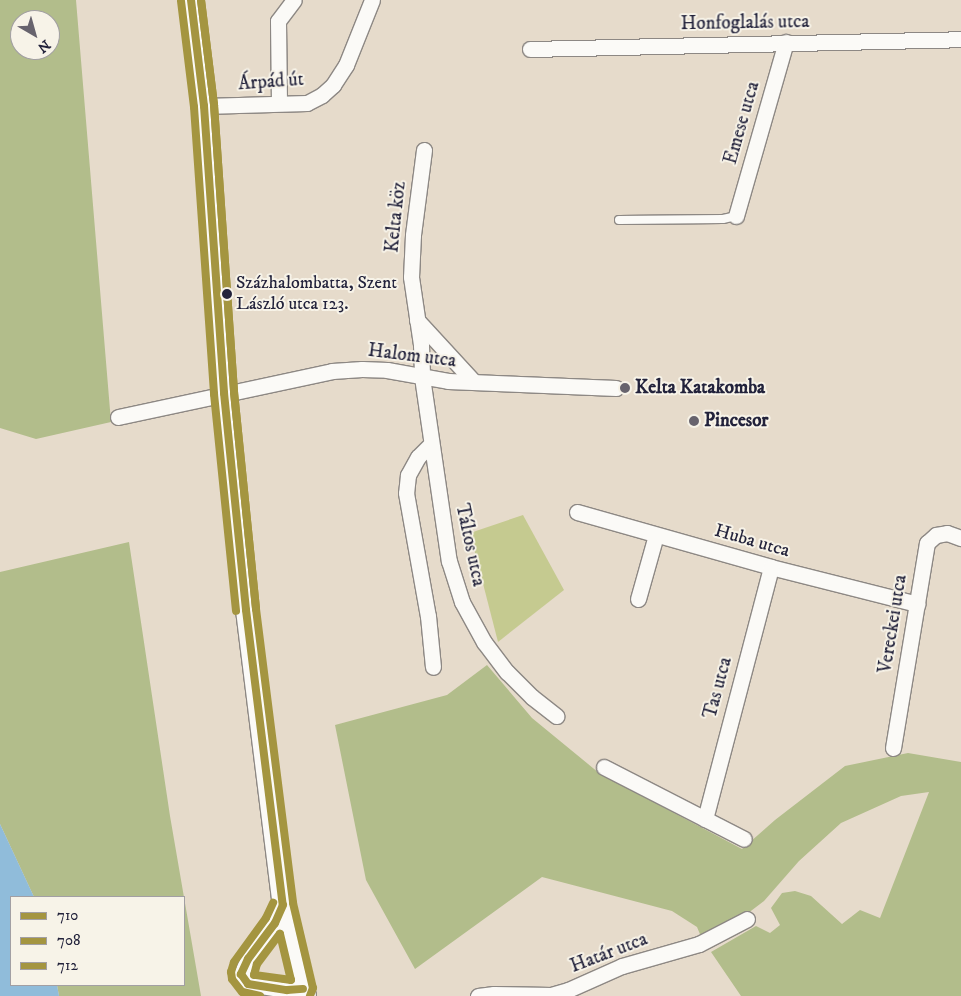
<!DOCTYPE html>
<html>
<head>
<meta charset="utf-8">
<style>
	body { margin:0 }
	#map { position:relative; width:961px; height:996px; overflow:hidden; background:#e6dbcb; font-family:"IM FELL DW Pica",serif }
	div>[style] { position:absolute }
	.green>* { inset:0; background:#c5ca90 }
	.forest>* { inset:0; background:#b2bd8b }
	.water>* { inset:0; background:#90bcda }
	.roads { filter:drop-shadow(1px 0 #8d8884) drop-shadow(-1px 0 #8d8884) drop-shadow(0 1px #8d8884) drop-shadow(0 -1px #8d8884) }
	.lane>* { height:8px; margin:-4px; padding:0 4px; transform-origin:4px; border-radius:4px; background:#fbfaf7 }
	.street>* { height:15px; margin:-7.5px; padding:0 7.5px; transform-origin:7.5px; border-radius:7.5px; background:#fbfaf7 }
	.secondary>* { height:20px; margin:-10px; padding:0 10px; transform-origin:10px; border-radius:10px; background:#fbfaf7 }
	.bus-1>* { height:8px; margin:-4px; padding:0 4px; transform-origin:4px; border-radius:4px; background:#a49540 }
	.bus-2>* { height:8px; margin:-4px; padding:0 4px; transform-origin:4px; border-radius:4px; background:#a49540 }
	.bus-3>* { height:8px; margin:-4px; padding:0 4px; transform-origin:4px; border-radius:4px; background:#a49540 }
	.dots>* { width:14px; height:14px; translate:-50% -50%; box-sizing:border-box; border:2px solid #f7f3e8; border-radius:50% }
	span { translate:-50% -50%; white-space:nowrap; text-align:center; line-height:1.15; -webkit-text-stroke:4px #f7f3e8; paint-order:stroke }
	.bus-label { font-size:18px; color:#22223b }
	.left { translate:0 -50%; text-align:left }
	.street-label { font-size:19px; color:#22223b }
	.poi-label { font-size:19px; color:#22223b; font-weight:700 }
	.legend { position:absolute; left:10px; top:896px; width:175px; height:90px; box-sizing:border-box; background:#f7f3e8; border:1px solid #a29fa3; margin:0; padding:6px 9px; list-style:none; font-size:15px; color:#22223b }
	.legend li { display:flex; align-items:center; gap:10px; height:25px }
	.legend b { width:25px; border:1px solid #a29fa3 }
	.north { position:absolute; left:10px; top:10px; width:50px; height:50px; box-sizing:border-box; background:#f7f3e8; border:1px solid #a29fa3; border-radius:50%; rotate:142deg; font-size:14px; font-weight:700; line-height:20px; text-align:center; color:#22223b }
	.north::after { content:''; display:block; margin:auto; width:18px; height:22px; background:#67636d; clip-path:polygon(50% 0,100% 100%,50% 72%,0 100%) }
</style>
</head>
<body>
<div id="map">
	<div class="green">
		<div style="clip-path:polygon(523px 515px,564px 590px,498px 642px,470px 533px)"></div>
	</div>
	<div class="forest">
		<div style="clip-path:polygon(evenodd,0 0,76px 0,111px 422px,36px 439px,0 428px,0 0,20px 20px,50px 20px,50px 50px,20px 50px,20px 20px)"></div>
		<div style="clip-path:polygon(129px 542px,170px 816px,201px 996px,59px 996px,57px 985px,184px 985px,184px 897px,34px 897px,0 824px,0 572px)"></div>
		<div style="clip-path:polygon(487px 665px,532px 718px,599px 773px,742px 849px,775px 820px,845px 766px,908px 753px,961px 762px,961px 996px,741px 996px,711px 952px,756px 926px,770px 933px,780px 925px,771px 908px,782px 893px,795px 891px,811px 896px,842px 924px,860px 910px,880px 918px,929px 792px,901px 796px,841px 823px,799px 861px,764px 901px,739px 920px,702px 939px,697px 927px,672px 911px,542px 877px,415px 969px,366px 880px,335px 725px,447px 695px)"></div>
	</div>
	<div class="water">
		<div style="clip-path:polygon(0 824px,34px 897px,11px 897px,11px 985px,57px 985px,59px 996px,0 996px)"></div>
	</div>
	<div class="roads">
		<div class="lane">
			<div style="left:619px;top:220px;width:104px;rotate:-0.6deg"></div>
			<div style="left:723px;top:219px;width:13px;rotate:-13deg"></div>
		</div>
		<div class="street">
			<div style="left:530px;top:49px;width:431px;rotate:-1.3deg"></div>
			<div style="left:279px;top:103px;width:82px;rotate:-90.7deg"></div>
			<div style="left:278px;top:21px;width:26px;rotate:-53deg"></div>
			<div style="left:204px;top:106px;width:103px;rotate:-1.7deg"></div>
			<div style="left:307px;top:103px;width:17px;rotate:-28deg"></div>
			<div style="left:322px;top:95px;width:15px;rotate:-42deg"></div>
			<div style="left:333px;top:85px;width:24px;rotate:-57deg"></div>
			<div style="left:346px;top:65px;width:70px;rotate:-68.2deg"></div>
			<div style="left:424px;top:150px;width:86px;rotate:97.4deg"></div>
			<div style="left:413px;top:235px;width:42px;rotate:92.7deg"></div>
			<div style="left:411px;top:277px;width:69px;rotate:81.6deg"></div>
			<div style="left:421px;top:345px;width:32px;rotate:88deg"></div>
			<div style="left:422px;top:377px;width:186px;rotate:81.7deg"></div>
			<div style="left:449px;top:561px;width:43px;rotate:72.4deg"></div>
			<div style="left:462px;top:602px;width:46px;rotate:61.2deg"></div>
			<div style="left:484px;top:642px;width:38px;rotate:53deg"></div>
			<div style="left:507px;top:672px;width:35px;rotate:45deg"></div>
			<div style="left:532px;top:697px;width:31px;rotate:38deg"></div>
			<div style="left:736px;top:216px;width:181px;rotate:-74deg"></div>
			<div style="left:417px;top:320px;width:84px;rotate:47.4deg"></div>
			<div style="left:118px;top:417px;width:219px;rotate:-12.1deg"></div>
			<div style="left:332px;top:371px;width:30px;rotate:-4deg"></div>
			<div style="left:362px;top:369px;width:25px;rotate:2deg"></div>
			<div style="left:387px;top:370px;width:62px;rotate:10.2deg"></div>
			<div style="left:448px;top:381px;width:168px;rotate:2.4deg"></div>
			<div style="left:431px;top:444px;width:18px;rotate:135deg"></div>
			<div style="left:418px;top:457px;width:21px;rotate:119deg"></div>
			<div style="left:408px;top:475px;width:18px;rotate:96deg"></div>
			<div style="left:406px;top:493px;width:125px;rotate:79.9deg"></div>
			<div style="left:428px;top:616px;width:51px;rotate:84.4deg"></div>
			<div style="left:577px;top:512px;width:202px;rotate:15.8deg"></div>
			<div style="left:771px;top:567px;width:151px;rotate:14.2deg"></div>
			<div style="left:638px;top:599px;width:66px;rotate:-74.3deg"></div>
			<div style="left:893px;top:748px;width:208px;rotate:-80.6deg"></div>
			<div style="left:927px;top:543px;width:12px;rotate:-42deg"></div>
			<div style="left:936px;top:535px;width:11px;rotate:-10deg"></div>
			<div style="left:947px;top:533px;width:15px;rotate:20deg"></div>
			<div style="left:604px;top:767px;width:157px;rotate:27.2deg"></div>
			<div style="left:705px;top:819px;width:260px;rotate:-75.3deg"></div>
			<div style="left:283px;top:905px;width:20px;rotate:114deg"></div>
			<div style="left:275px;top:923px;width:45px;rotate:126.9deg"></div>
			<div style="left:248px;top:959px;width:17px;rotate:115deg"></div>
			<div style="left:241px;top:974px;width:12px;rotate:55deg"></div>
			<div style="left:248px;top:984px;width:39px;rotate:9deg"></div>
			<div style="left:287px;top:990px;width:16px;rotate:-4deg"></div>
			<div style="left:478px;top:996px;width:16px;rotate:-7deg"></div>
			<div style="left:494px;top:994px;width:57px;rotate:1deg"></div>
			<div style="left:551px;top:995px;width:18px;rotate:-16deg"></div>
			<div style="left:568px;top:990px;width:59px;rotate:-24deg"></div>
			<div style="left:622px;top:966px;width:80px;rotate:-15.9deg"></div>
			<div style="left:699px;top:944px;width:54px;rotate:-27.5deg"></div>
		</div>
		<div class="secondary">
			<div style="left:191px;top:0;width:107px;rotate:83deg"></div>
			<div style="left:204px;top:106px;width:288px;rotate:86deg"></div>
			<div style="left:224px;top:393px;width:218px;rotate:84.2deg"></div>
			<div style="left:246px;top:610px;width:297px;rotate:82.9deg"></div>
			<div style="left:283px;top:905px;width:94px;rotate:75.8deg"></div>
		</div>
	</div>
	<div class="bus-1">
		<div style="left:191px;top:0;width:107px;rotate:83deg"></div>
		<div style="left:204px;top:106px;width:288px;rotate:86deg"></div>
		<div style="left:224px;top:393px;width:218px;rotate:84.2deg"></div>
		<div style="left:246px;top:610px;width:297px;rotate:82.9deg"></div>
		<div style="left:283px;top:905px;width:20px;rotate:114deg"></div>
		<div style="left:275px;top:923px;width:45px;rotate:126.9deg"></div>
		<div style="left:248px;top:959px;width:17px;rotate:115deg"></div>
		<div style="left:241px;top:974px;width:12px;rotate:55deg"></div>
		<div style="left:248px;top:984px;width:39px;rotate:9deg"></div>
		<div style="left:287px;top:990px;width:16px;rotate:-4deg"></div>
	</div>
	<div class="bus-2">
		<div style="left:201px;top:0;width:106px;rotate:82.9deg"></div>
		<div style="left:214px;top:105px;width:288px;rotate:86deg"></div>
		<div style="left:234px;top:392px;width:218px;rotate:84.2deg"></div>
		<div style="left:181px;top:1px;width:107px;rotate:83deg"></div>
		<div style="left:194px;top:107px;width:288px;rotate:86deg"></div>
		<div style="left:214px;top:394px;width:218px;rotate:84.2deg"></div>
		<div style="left:280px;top:934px;width:47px;rotate:76.6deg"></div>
		<div style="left:291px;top:980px;width:37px;rotate:-172deg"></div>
		<div style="left:254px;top:975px;width:11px;rotate:-75deg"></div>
		<div style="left:257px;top:964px;width:38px;rotate:-53deg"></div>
	</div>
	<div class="bus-3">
		<div style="left:201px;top:0;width:106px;rotate:82.9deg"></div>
		<div style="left:214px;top:105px;width:288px;rotate:86deg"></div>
		<div style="left:234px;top:392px;width:218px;rotate:84.2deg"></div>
		<div style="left:256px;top:609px;width:296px;rotate:82.8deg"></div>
		<div style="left:293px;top:903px;width:87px;rotate:76.8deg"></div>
		<div style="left:313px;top:988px;width:9px;rotate:111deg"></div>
		<div style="left:260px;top:996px;width:18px;rotate:-167deg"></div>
		<div style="left:242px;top:992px;width:16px;rotate:-128deg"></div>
		<div style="left:232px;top:979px;width:7px;rotate:-98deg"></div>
		<div style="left:231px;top:972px;width:10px;rotate:-73deg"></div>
		<div style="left:234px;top:962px;width:54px;rotate:-54deg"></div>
		<div style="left:266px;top:918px;width:17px;rotate:-65deg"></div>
	</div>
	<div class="dots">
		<div style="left:227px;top:294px;background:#22223b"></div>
		<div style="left:625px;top:388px;background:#67636d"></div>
		<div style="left:694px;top:421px;background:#67636d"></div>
	</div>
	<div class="bus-label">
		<span class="left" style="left:236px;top:294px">Százhalombatta, Szent<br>László utca 123.</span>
	</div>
	<div class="street-label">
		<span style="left:745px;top:23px;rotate:-1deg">Honfoglalás utca</span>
		<span style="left:271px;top:82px;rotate:-4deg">Árpád út</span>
		<span style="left:742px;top:123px;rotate:-74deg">Emese utca</span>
		<span style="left:396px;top:217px;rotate:-84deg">Kelta köz</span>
		<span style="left:412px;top:356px;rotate:7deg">Halom utca</span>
		<span style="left:752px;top:541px;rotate:16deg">Huba utca</span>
		<span style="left:470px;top:545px;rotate:78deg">Táltos utca</span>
		<span style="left:893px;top:624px;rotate:-81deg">Vereckei utca</span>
		<span style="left:718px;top:688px;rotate:-75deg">Tas utca</span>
		<span style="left:609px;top:953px;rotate:-21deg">Határ utca</span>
	</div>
	<div class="poi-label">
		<span class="left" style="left:635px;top:388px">Kelta Katakomba</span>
		<span class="left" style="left:704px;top:421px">Pincesor</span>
	</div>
	<ul class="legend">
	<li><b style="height:6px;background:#a49540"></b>710</li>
	<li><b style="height:6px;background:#a49540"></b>708</li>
	<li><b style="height:6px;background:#a49540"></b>712</li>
	</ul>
	<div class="north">N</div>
</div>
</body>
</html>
